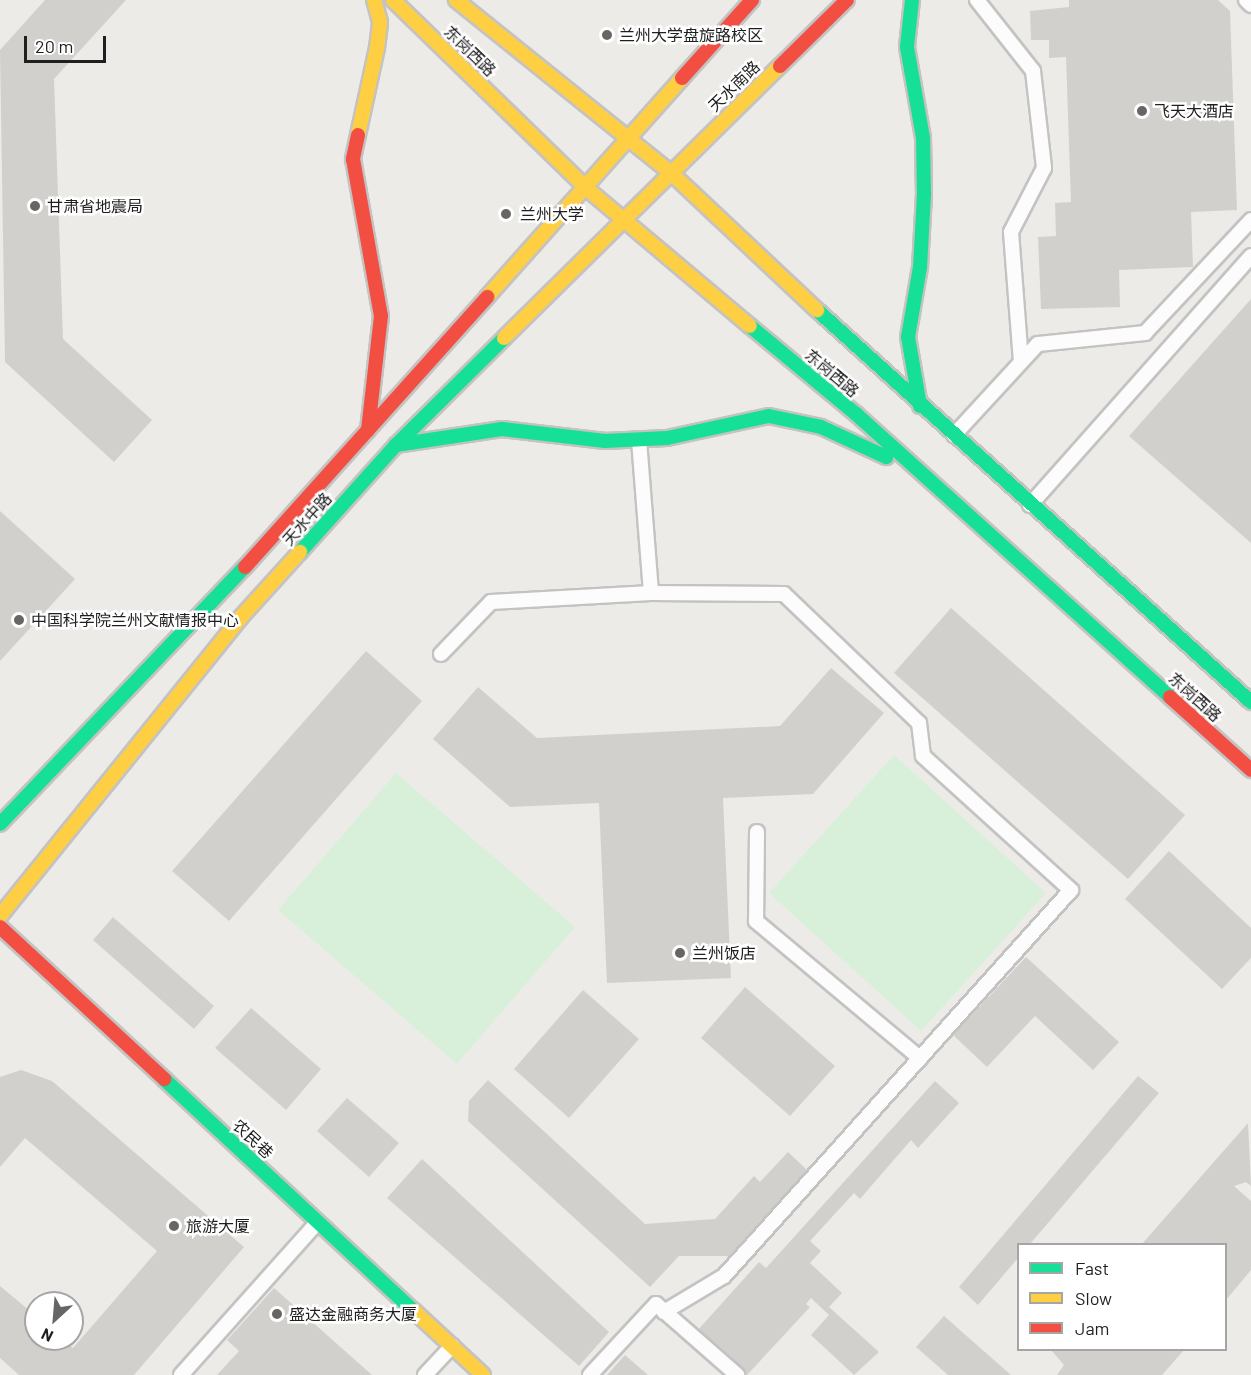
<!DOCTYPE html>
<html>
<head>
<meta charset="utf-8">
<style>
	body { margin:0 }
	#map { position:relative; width:1251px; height:1375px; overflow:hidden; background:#edebe8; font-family:Barlow,"Noto Sans SC",sans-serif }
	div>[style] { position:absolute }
	.park>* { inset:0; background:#d8f0d9 }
	.building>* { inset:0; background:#d2d0cd }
	.roads { filter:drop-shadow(2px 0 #c4c3c2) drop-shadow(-2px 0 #c4c3c2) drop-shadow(0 2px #c4c3c2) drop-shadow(0 -2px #c4c3c2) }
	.lane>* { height:14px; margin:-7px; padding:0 7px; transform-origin:7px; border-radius:7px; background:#fcfcfc }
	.fast>* { height:14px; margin:-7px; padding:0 7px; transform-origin:7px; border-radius:7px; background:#16e098 }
	.slow>* { height:14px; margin:-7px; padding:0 7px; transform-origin:7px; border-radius:7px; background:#ffcf43 }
	.jam>* { height:14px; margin:-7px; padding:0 7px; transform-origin:7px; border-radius:7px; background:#f24e42 }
	.dots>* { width:16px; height:16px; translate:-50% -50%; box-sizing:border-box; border:3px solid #fff; border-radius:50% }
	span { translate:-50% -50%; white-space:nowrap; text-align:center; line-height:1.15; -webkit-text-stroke:5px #fff; paint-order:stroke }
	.poi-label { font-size:16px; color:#1f1f1f }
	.left { translate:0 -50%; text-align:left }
	.street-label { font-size:16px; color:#1f1f1f }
	.legend { position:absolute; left:1017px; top:1243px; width:210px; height:108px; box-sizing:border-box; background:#fff; border:2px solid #a5a5a5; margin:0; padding:8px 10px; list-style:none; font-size:18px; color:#1f1f1f }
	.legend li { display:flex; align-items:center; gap:12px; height:30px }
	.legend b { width:30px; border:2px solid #a5a5a5 }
	.north { position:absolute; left:24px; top:1291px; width:60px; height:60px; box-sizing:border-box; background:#fff; border:2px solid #a5a5a5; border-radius:50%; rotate:206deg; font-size:16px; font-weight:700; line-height:24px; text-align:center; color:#1f1f1f }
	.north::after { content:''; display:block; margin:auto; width:21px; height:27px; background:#676665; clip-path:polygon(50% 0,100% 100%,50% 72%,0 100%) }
	.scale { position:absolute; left:24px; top:36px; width:82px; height:27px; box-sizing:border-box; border:3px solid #1f1f1f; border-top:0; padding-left:8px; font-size:18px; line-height:21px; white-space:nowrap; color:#1f1f1f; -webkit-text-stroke:4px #fff; paint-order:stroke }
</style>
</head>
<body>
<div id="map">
	<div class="park">
		<div style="clip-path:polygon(894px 755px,1046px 893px,921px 1031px,769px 893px)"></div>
		<div style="clip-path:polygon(396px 773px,575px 927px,457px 1064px,278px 910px)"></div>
	</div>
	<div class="building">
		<div style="clip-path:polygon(45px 0,126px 0,54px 79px,63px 339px,152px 420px,114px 462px,5px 362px,0 50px)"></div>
		<div style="clip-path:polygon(1069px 0,1218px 0,1230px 11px,1237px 210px,1191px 212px,1193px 267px,1119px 270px,1120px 307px,1041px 309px,1038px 237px,1056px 236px,1055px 203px,1071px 202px,1066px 57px,1049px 58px,1049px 40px,1031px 40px,1030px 11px,1069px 7px)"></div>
		<div style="clip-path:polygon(1251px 299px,1251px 543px,1129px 436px)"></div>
		<div style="clip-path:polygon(0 511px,75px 579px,0 661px)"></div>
		<div style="clip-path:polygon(951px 608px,1185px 815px,1128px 879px,894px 673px)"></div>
		<div style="clip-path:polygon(366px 651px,422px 701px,229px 921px,172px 871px)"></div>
		<div style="clip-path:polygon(831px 668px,884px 713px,813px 794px,723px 798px,731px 978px,607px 983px,599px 803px,510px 807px,433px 739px,478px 687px,537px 738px,780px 726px)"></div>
		<div style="clip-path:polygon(1169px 851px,1251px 928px,1251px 958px,1222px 989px,1125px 899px)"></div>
		<div style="clip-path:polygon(113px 917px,214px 1006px,194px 1029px,93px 940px)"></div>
		<div style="clip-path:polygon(1026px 957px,1119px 1042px,1093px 1070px,1035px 1016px,987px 1067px,953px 1035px)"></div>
		<div style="clip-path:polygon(745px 987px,835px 1066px,790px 1116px,701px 1038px)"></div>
		<div style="clip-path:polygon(583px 990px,639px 1039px,569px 1118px,514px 1069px)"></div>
		<div style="clip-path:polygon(251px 1008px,321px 1069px,286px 1110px,215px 1048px)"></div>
		<div style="clip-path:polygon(21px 1070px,52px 1081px,244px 1247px,134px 1375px,19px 1375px,0 1358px,0 1286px,36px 1316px,36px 1339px,62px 1339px,73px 1348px,157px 1251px,25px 1138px,0 1167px,0 1077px)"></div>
		<div style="clip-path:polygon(1138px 1076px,1159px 1093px,1030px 1244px,1018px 1244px,1018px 1258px,978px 1305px,959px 1287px)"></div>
		<div style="clip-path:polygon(488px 1080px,645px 1224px,715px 1219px,754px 1176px,760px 1182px,788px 1152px,807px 1170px,734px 1256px,679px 1256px,650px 1287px,468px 1121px,469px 1101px)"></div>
		<div style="clip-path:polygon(935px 1081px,959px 1103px,918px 1148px,911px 1140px,860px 1199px,854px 1193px,810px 1241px,821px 1251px,810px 1263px,842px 1293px,829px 1307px,879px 1352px,854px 1375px,811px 1335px,829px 1315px,811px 1298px,806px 1304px,810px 1307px,747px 1375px,697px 1331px,759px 1262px,766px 1268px)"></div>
		<div style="clip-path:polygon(347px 1098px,399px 1143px,369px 1177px,317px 1131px)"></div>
		<div style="clip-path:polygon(1248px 1123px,1251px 1186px,1246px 1182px,1234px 1186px,1251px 1201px,1251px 1270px,1226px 1300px,1226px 1244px,1142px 1244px)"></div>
		<div style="clip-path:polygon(422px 1159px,609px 1332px,579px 1366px,387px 1198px)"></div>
		<div style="clip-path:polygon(274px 1288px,372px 1375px,217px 1375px,239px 1351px,227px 1340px)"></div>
		<div style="clip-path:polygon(944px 1316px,1011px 1375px,948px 1375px,916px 1347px)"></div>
		<div style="clip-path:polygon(1051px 1350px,1184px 1350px,1162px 1375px,1057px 1375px,1064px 1365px)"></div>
		<div style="clip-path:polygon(625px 1355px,648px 1375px,607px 1375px)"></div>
	</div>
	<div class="roads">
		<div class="lane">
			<div style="left:977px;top:0;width:90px;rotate:51.7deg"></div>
			<div style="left:1033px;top:71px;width:98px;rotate:83.5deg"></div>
			<div style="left:1044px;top:168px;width:72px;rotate:117.3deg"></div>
			<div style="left:1011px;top:232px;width:129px;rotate:85.6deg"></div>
			<div style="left:1246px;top:0;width:7px;rotate:45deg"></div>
			<div style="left:954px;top:435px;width:124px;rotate:-47.3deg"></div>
			<div style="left:1038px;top:344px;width:108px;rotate:-5.9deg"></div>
			<div style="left:1145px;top:333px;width:155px;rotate:-46.8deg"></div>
			<div style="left:639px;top:440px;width:153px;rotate:85.5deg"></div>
			<div style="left:1030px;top:505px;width:333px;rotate:-48.4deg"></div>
			<div style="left:441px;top:654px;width:72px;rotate:-46.1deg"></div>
			<div style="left:491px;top:602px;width:160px;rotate:-3.2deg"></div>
			<div style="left:651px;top:593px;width:133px;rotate:0.4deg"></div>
			<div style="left:784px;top:594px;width:187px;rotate:43.7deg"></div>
			<div style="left:919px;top:723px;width:33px;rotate:83deg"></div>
			<div style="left:923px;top:756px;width:200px;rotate:42.2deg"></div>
			<div style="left:1071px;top:890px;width:519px;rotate:131.95deg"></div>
			<div style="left:724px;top:1276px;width:70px;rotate:149deg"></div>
			<div style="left:757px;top:832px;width:89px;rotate:90.6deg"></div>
			<div style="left:756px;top:921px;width:214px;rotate:39.9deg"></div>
			<div style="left:181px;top:1375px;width:205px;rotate:-48.2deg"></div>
			<div style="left:425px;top:1375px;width:40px;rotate:-47deg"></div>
			<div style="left:590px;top:1375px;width:97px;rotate:-47.1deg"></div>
			<div style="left:656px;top:1304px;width:108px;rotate:41.2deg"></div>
		</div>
		<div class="fast">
			<div style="left:912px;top:0;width:47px;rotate:96.1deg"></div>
			<div style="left:907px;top:47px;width:92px;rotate:80deg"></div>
			<div style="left:923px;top:138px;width:56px;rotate:89deg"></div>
			<div style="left:924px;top:194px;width:73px;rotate:93.1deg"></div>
			<div style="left:920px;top:267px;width:71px;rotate:99.7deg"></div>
			<div style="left:908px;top:337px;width:70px;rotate:80.1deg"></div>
			<div style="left:817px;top:310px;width:585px;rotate:42.09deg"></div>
			<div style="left:750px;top:326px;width:138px;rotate:39.7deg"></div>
			<div style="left:856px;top:414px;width:423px;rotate:42deg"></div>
			<div style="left:396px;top:445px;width:107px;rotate:-8.6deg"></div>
			<div style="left:502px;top:429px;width:104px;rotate:6.6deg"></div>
			<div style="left:605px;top:441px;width:62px;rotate:-2.8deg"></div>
			<div style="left:667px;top:438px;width:104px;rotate:-12.2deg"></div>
			<div style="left:769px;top:416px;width:53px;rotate:11.9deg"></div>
			<div style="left:821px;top:427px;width:72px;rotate:24.8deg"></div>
			<div style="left:300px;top:552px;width:144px;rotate:-48.1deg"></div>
			<div style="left:396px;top:445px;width:152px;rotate:-44.7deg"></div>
			<div style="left:0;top:824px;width:355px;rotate:-46.4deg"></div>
			<div style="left:164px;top:1079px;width:341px;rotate:42.9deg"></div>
		</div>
		<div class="slow">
			<div style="left:393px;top:0;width:269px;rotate:44.2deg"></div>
			<div style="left:586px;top:188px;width:214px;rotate:40.1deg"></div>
			<div style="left:456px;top:0;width:275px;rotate:38.8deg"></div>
			<div style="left:670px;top:172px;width:202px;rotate:43.2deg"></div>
			<div style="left:358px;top:135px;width:89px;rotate:-77.7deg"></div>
			<div style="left:377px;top:48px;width:26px;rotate:-83deg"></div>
			<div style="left:380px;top:22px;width:23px;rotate:-105deg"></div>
			<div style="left:487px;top:297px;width:293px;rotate:-48.3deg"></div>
			<div style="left:504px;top:338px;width:388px;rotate:-44.6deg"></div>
			<div style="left:0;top:916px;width:384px;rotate:-51.1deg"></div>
			<div style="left:241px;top:617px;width:88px;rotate:-47.8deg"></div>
			<div style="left:414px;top:1311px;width:94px;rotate:42.8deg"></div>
		</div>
		<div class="jam">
			<div style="left:780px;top:66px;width:94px;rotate:-44.6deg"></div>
			<div style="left:682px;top:78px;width:105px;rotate:-48.1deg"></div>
			<div style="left:358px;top:135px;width:25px;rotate:102deg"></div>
			<div style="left:353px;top:159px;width:159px;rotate:79.9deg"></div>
			<div style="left:381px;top:316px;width:115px;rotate:96.5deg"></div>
			<div style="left:245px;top:567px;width:363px;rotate:-48.1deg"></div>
			<div style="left:1170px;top:697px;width:109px;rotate:42deg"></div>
			<div style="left:0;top:927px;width:224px;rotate:42.8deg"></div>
		</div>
	</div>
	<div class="dots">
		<div style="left:607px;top:35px;background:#676665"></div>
		<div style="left:1142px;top:111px;background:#676665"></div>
		<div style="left:35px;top:206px;background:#676665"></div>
		<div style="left:506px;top:214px;background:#676665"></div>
		<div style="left:19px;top:620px;background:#676665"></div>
		<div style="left:680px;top:953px;background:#676665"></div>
		<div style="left:174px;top:1226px;background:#676665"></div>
		<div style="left:277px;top:1314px;background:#676665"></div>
	</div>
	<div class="poi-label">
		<span class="left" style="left:619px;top:35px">兰州大学盘旋路校区</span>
		<span class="left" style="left:1154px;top:111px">飞天大酒店</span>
		<span class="left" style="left:47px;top:206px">甘肃省地震局</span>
		<span class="left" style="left:520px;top:214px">兰州大学</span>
		<span class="left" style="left:31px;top:620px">中国科学院兰州文献情报中心</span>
		<span class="left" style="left:692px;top:953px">兰州饭店</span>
		<span class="left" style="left:186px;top:1226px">旅游大厦</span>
		<span class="left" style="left:289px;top:1314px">盛达金融商务大厦</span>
	</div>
	<div class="street-label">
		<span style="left:470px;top:51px;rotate:44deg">东岗西路</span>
		<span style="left:734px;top:86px;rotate:-44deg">天水南路</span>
		<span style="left:832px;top:373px;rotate:40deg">东岗西路</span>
		<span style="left:307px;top:519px;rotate:-48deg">天水中路</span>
		<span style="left:1195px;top:697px;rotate:42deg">东岗西路</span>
		<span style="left:253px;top:1139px;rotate:43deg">农民巷</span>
	</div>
	<ul class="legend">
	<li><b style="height:8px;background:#16e098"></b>Fast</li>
	<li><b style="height:8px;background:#ffcf43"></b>Slow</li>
	<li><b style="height:8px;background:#f24e42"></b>Jam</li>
	</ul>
	<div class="north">N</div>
	<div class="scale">20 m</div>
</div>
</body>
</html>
